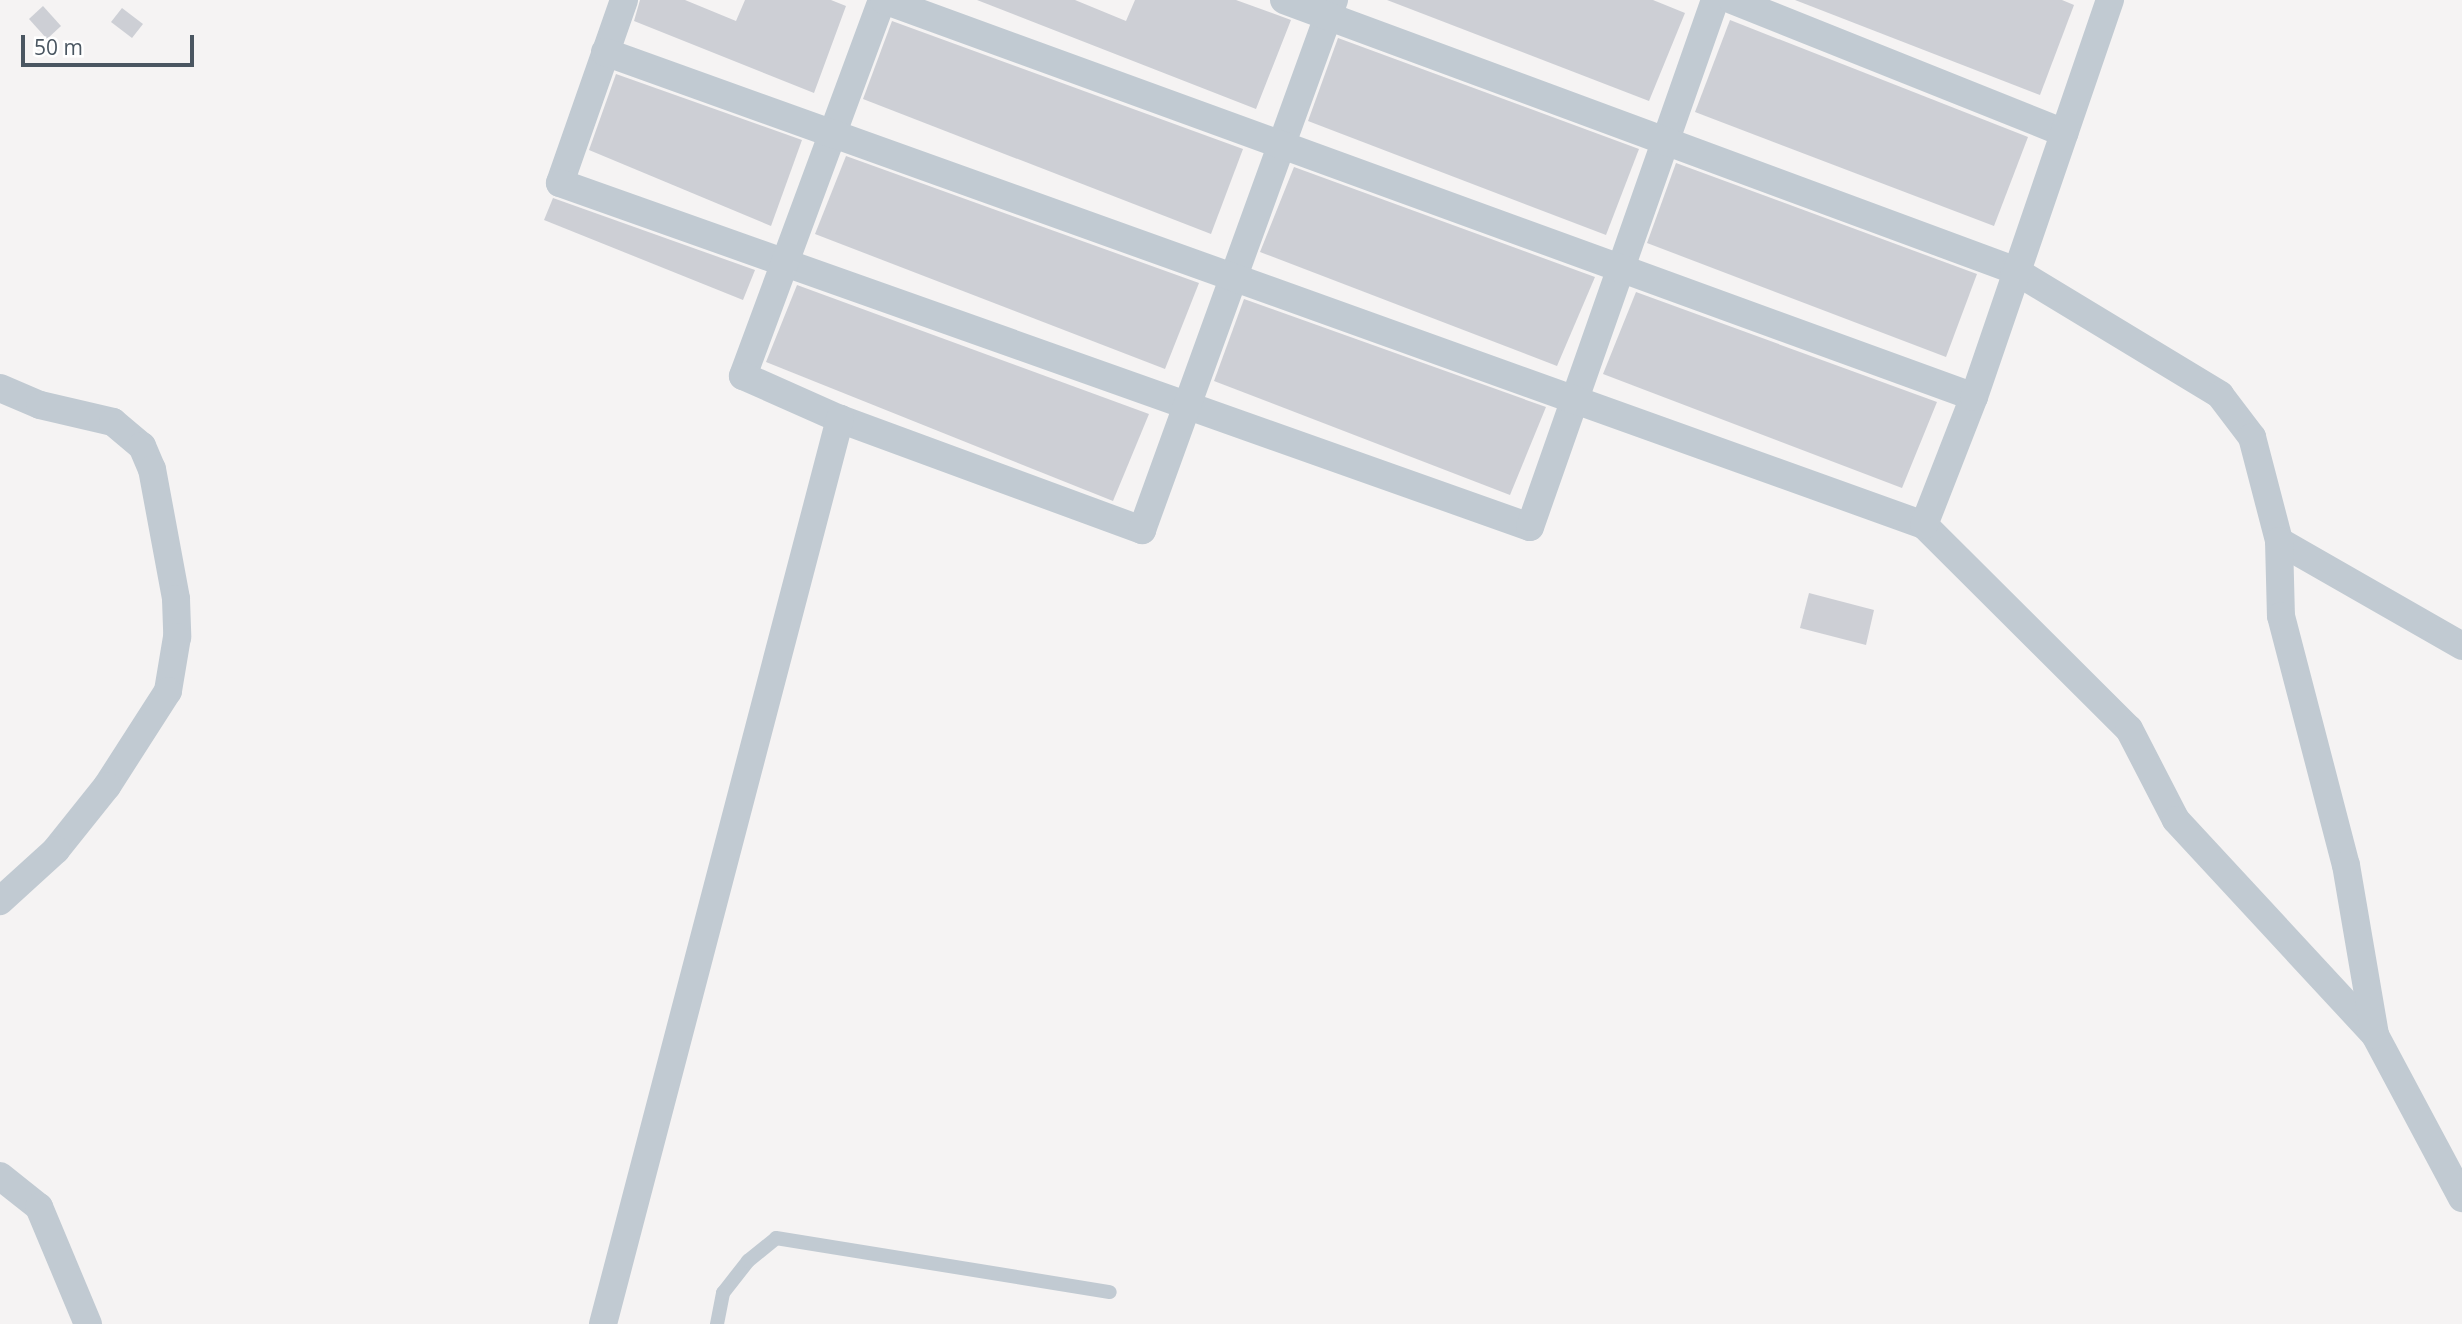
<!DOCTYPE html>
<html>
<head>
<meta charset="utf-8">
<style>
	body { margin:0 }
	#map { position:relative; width:2462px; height:1324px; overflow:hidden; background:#f5f3f3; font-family:"Open Sans",sans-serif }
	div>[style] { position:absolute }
	.building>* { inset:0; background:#cdcfd5 }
	.lane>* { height:14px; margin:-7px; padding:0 7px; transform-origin:7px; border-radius:7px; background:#c1cad2 }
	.street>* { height:28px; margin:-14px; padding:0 14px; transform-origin:14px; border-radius:14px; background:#c1cad2 }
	span { translate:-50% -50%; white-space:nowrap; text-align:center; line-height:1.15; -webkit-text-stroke:6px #fff; paint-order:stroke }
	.scale { position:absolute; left:21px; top:35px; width:173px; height:32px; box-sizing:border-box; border:4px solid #4a5661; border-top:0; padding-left:9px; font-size:21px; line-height:24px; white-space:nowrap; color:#4a5661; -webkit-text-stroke:5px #fff; paint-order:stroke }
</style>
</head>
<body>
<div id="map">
	<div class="building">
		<div style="clip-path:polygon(640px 0,685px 0,736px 21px,745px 0,831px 0,846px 6px,814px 93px,634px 21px)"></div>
		<div style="clip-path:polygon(977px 0,1075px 0,1126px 21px,1135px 0,1236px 0,1291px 20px,1256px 109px)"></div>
		<div style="clip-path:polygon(1387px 0,1653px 0,1685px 13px,1649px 101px)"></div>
		<div style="clip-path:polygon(1795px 0,2062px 0,2074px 5px,2040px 95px)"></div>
		<div style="clip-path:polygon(43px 6px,61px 26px,47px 39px,29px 19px)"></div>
		<div style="clip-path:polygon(122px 8px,143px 24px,132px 38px,111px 22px)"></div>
		<div style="clip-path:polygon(1730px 20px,2028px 137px,1994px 226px,1695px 112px)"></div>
		<div style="clip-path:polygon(892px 21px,1243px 149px,1211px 234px,863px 99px)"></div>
		<div style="clip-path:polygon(1338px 38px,1639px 149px,1606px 235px,1308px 121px)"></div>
		<div style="clip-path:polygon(616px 74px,802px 140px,771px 226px,589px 150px)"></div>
		<div style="clip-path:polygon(846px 156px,1199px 283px,1165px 369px,815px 234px)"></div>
		<div style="clip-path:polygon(1676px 163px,1977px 274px,1946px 357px,1647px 243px)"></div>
		<div style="clip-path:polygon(1294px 167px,1595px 277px,1557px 366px,1260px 252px)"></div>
		<div style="clip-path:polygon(553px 198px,755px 270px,743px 300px,544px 220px)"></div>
		<div style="clip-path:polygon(797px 285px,1149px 414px,1113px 501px,766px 362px)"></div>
		<div style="clip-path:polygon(1636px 292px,1937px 402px,1902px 488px,1603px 374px)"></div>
		<div style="clip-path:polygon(1244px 299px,1546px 407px,1510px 495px,1214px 381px)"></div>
		<div style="clip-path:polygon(1809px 593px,1874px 610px,1866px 645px,1800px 628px)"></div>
	</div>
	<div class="lane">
		<div style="left:717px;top:1324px;width:32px;rotate:-79deg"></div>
		<div style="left:723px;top:1293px;width:41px;rotate:-52deg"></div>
		<div style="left:748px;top:1261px;width:36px;rotate:-39deg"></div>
		<div style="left:776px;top:1238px;width:338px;rotate:9.2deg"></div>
	</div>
	<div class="street">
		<div style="left:624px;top:0;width:194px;rotate:109.3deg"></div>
		<div style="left:560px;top:183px;width:1029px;rotate:19.53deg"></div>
		<div style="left:1530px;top:527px;width:559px;rotate:-70.66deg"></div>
		<div style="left:882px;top:0;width:401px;rotate:110.3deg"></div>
		<div style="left:743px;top:376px;width:106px;rotate:23.9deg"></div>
		<div style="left:840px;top:419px;width:322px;rotate:20.2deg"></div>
		<div style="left:1142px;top:530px;width:564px;rotate:-70.09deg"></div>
		<div style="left:884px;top:0;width:1160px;rotate:20.01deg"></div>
		<div style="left:1284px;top:0;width:778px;rotate:20.3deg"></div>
		<div style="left:2014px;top:270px;width:241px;rotate:31.2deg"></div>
		<div style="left:2220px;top:395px;width:53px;rotate:52.7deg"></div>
		<div style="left:2252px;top:437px;width:107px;rotate:75.4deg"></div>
		<div style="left:2279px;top:541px;width:211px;rotate:29.8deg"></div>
		<div style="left:1732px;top:0;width:358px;rotate:21.8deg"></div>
		<div style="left:605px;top:52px;width:1401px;rotate:19.73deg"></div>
		<div style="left:1924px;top:525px;width:289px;rotate:44.9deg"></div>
		<div style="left:2129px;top:729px;width:102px;rotate:62.7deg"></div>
		<div style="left:2176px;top:820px;width:293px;rotate:47.2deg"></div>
		<div style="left:2375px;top:1035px;width:185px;rotate:61.9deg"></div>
		<div style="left:0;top:388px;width:43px;rotate:23deg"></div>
		<div style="left:40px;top:405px;width:75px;rotate:13.1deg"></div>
		<div style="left:113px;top:422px;width:38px;rotate:40deg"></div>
		<div style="left:142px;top:446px;width:25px;rotate:67deg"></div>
		<div style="left:152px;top:469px;width:132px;rotate:79.5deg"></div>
		<div style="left:176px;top:599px;width:38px;rotate:88deg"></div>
		<div style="left:177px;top:637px;width:55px;rotate:99.5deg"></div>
		<div style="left:168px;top:691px;width:113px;rotate:122.7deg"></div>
		<div style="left:107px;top:786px;width:82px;rotate:128.6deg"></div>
		<div style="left:56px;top:850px;width:76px;rotate:137.7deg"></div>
		<div style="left:1924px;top:525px;width:137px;rotate:-68.7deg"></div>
		<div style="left:1974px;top:397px;width:420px;rotate:-71.1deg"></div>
		<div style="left:2279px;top:541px;width:75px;rotate:88.5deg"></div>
		<div style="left:2281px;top:616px;width:257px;rotate:75.4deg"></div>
		<div style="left:2346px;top:865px;width:172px;rotate:80.3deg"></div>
		<div style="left:0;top:1176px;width:50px;rotate:38.5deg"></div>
		<div style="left:39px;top:1207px;width:127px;rotate:67.3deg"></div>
		<div style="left:603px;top:1324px;width:936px;rotate:-75.33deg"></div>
	</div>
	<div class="scale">50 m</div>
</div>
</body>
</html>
